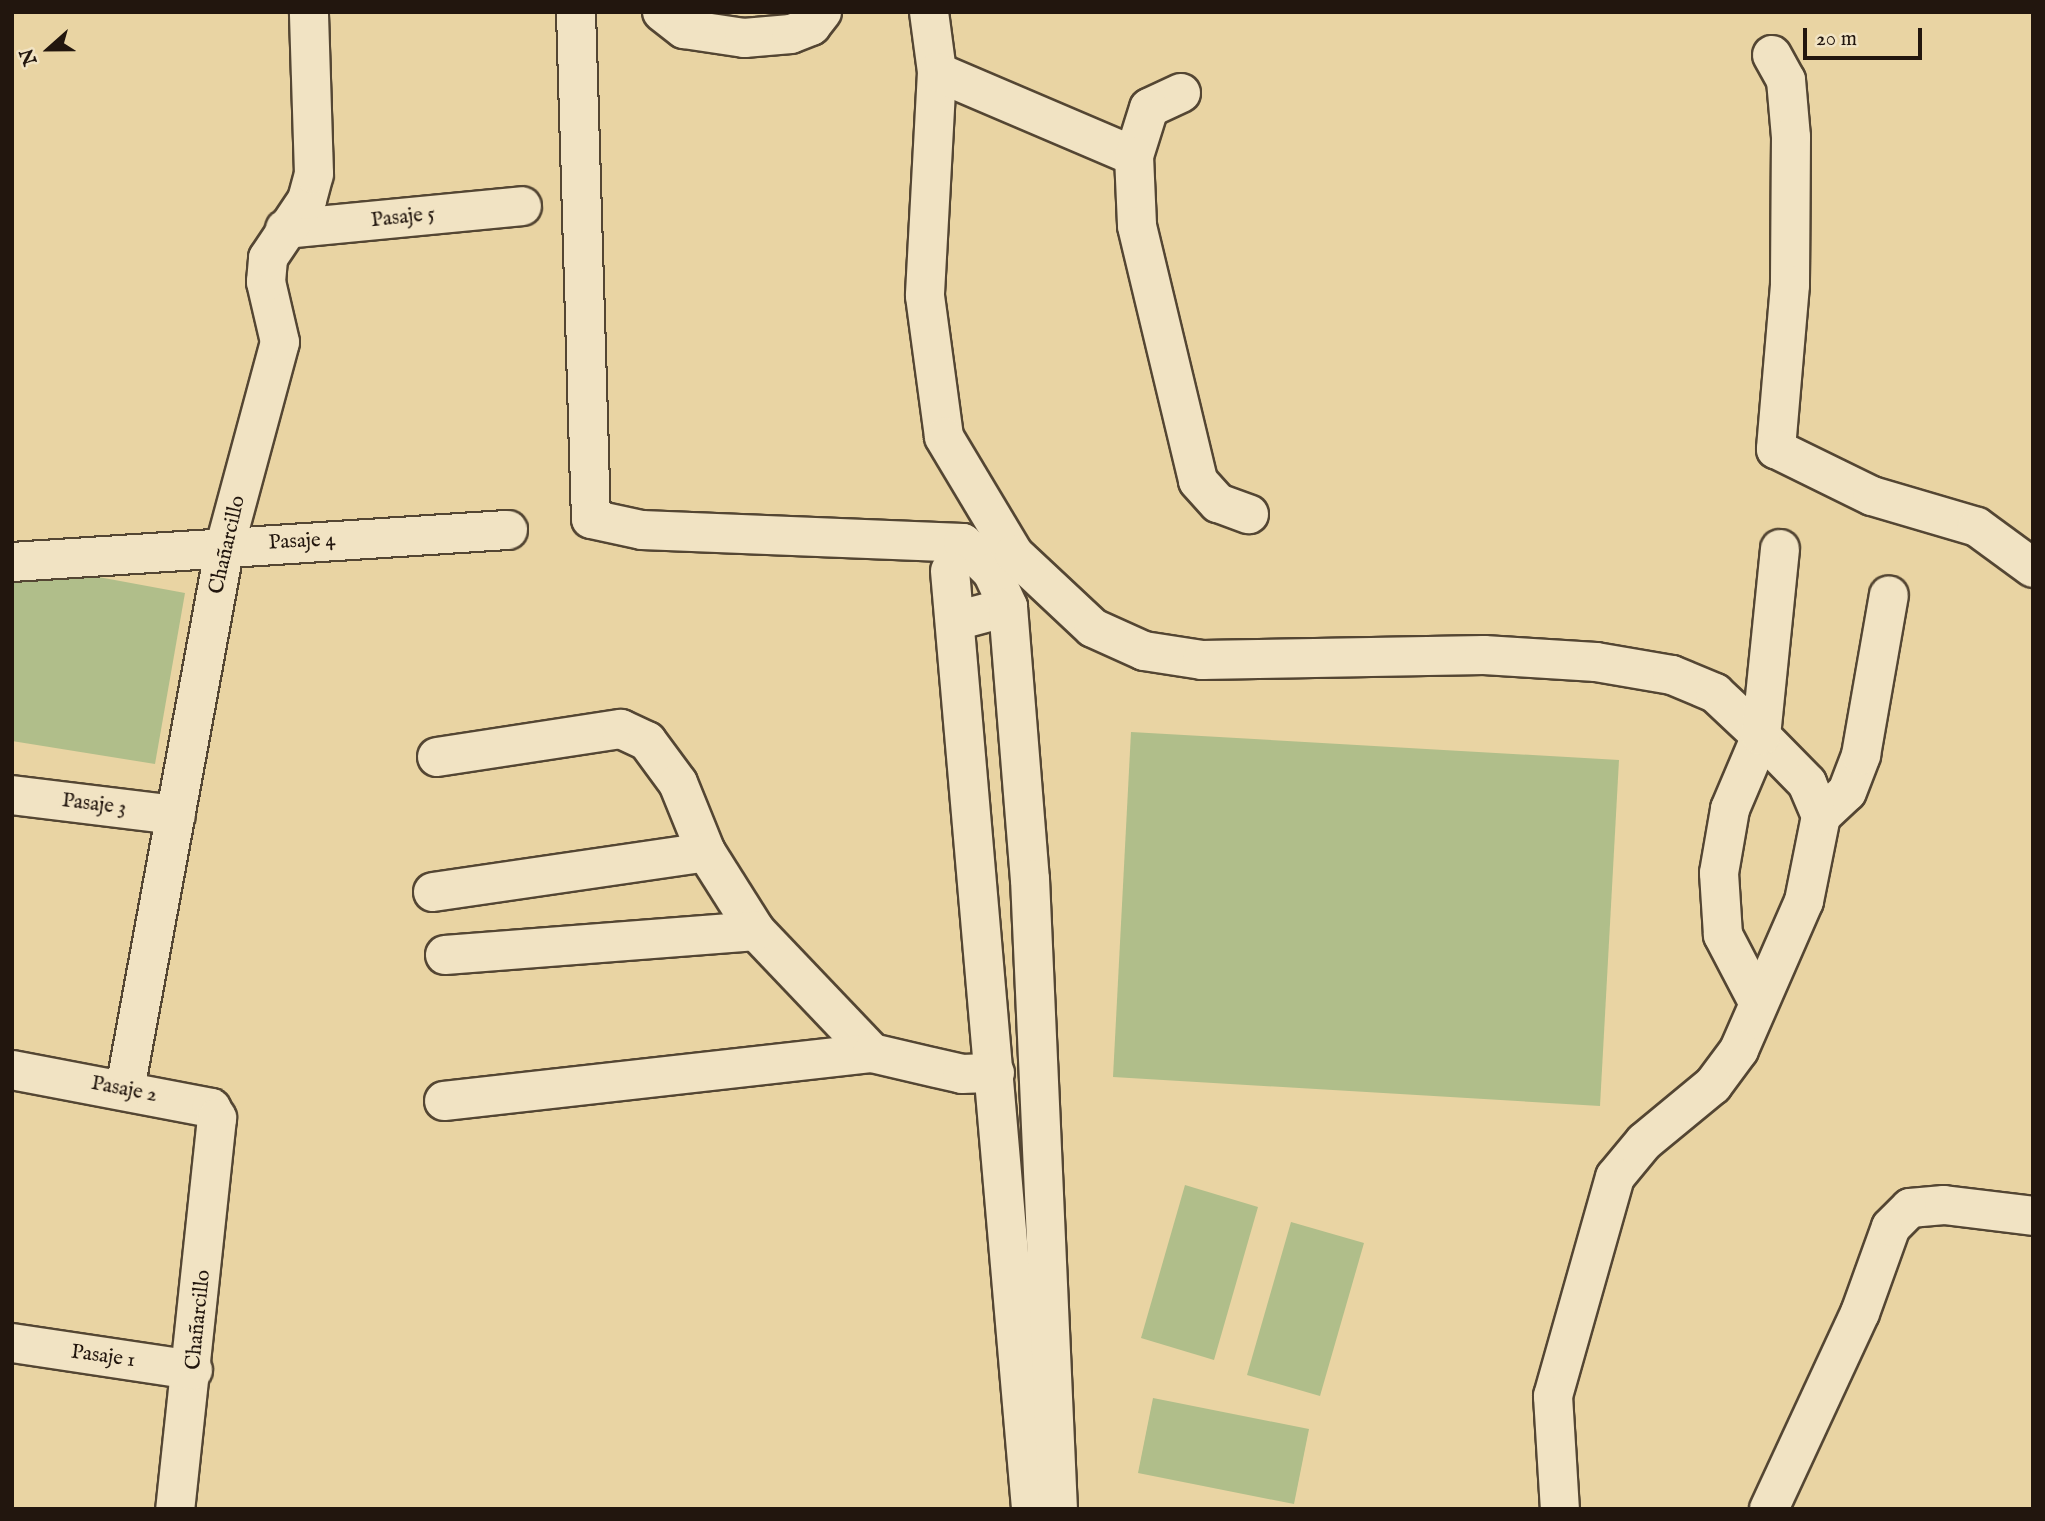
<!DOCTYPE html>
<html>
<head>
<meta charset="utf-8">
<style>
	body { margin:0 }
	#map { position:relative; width:2045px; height:1521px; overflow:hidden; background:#e9d4a3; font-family:"IM FELL English",serif }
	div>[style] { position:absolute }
	.green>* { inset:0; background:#b0be8a }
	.roads { filter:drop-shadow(2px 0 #544633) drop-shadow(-2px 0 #544633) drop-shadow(0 2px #544633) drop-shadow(0 -2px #544633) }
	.minor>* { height:38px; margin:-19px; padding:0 19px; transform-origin:19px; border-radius:19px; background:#f1e3c3 }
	span { translate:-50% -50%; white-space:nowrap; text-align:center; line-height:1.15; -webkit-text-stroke:5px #f1e3c3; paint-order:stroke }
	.street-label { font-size:21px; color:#22160e }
	.frame { position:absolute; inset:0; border:14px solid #22160e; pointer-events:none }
	.north { position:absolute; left:14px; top:14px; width:70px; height:70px; -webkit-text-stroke:5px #f1e3c3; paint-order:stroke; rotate:249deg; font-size:19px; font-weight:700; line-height:28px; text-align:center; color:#22160e }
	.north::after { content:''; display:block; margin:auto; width:24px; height:32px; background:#22160e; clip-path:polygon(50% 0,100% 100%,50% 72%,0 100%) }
	.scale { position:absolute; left:1803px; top:28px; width:119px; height:32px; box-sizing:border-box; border:4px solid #22160e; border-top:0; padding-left:9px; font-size:21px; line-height:24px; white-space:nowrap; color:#22160e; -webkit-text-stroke:5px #f1e3c3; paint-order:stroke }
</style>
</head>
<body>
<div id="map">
	<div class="green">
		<div style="clip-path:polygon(93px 576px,185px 593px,155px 764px,12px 741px,12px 581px)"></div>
		<div style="clip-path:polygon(1131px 732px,1619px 760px,1600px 1106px,1113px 1077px)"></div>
		<div style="clip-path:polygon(1185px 1185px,1258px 1207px,1214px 1360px,1141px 1338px)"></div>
		<div style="clip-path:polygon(1291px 1222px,1364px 1243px,1320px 1396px,1247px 1375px)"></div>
		<div style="clip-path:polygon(1153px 1398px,1309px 1429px,1294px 1504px,1138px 1473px)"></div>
	</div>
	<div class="roads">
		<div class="minor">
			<div style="left:576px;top:12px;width:507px;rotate:88.31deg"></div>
			<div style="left:591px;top:519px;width:52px;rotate:12.2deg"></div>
			<div style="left:642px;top:530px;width:321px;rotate:2.3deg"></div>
			<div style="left:963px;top:543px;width:41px;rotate:45deg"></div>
			<div style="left:992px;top:572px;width:38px;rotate:65deg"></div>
			<div style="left:1008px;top:607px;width:55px;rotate:165.2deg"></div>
			<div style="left:662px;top:12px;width:28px;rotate:38deg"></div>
			<div style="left:684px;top:29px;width:61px;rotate:8.5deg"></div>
			<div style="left:744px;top:38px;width:47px;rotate:-4.9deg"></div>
			<div style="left:791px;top:34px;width:22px;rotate:-22deg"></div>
			<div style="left:811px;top:26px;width:18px;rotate:-52deg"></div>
			<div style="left:929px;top:12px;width:61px;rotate:82.4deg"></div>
			<div style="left:937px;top:72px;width:224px;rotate:93.1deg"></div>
			<div style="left:925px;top:296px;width:142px;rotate:82.3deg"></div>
			<div style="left:944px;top:437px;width:136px;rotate:59.1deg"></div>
			<div style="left:1014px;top:554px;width:108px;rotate:43.1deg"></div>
			<div style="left:1093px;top:628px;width:56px;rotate:24.3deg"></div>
			<div style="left:1144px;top:651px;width:59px;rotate:8.8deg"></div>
			<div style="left:1202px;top:660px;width:282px;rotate:-1deg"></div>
			<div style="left:1484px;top:655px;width:112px;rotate:3.6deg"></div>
			<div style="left:1596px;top:662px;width:77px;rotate:9.7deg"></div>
			<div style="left:1672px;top:675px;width:47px;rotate:22.7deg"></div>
			<div style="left:1715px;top:693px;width:63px;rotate:43.1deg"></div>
			<div style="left:1761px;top:736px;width:66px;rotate:45.6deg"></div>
			<div style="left:1807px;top:783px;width:36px;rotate:67deg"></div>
			<div style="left:1821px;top:816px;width:87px;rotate:101.3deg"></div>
			<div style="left:1804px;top:901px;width:163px;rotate:113.6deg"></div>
			<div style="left:1739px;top:1050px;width:44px;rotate:126.6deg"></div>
			<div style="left:1713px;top:1085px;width:89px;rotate:140.4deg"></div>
			<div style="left:1644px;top:1142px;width:45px;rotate:129.6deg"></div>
			<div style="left:1615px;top:1177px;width:228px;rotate:105.8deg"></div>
			<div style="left:1553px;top:1396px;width:113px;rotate:86.5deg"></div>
			<div style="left:1772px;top:55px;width:29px;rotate:61deg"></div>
			<div style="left:1786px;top:80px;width:57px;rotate:85deg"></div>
			<div style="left:1791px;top:137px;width:148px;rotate:90.4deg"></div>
			<div style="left:1790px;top:285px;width:165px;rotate:94.9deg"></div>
			<div style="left:1776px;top:449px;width:107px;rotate:26.1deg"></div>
			<div style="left:1872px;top:496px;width:109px;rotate:16.4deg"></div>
			<div style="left:1977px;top:527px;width:69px;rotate:36.2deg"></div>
			<div style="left:937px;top:72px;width:214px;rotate:23.1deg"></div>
			<div style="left:1181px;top:93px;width:35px;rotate:155deg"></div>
			<div style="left:1149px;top:108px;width:50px;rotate:107.4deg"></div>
			<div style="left:1134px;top:156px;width:70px;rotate:87.5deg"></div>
			<div style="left:1137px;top:226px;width:262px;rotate:76.5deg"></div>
			<div style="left:1198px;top:481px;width:30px;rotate:48deg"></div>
			<div style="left:1218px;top:503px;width:33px;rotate:20deg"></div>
			<div style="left:285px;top:229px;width:238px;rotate:-5.5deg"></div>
			<div style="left:12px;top:562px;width:497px;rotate:-3.7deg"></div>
			<div style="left:950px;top:571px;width:941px;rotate:85.06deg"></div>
			<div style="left:1008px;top:607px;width:273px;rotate:85.4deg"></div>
			<div style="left:1030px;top:879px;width:631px;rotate:87.46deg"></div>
			<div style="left:437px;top:757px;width:186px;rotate:-8.7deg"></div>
			<div style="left:621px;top:729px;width:29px;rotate:25deg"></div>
			<div style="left:647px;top:741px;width:52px;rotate:53.6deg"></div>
			<div style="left:678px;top:783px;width:74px;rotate:67.9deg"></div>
			<div style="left:706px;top:852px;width:93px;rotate:57.7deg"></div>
			<div style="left:756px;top:931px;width:168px;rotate:46.4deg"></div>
			<div style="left:12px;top:795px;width:165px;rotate:7deg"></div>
			<div style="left:1821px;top:816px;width:35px;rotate:-43deg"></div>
			<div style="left:1847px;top:792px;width:40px;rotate:-69deg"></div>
			<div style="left:1861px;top:755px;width:162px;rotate:-80.1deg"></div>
			<div style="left:433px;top:892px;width:276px;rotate:-8.3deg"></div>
			<div style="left:445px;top:955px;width:312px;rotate:-4.4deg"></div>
			<div style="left:1758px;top:1002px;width:76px;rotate:-117.6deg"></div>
			<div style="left:1723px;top:935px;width:62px;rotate:-93.7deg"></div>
			<div style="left:1719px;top:873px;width:65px;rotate:-80.2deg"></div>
			<div style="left:1730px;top:809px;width:79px;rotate:-67deg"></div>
			<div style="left:1761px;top:736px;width:188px;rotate:-84.2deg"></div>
			<div style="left:12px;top:1070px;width:203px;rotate:10.8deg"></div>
			<div style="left:211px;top:1108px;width:12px;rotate:59deg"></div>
			<div style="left:217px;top:1118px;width:393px;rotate:96.1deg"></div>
			<div style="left:125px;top:1089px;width:552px;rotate:-79.57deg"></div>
			<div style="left:225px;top:546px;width:211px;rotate:-74.9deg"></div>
			<div style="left:280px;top:342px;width:62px;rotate:-103.1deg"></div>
			<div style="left:266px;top:282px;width:24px;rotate:-85deg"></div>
			<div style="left:268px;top:258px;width:70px;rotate:-56.1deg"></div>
			<div style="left:307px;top:200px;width:27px;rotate:-75deg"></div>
			<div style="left:314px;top:174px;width:162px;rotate:-91.8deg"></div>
			<div style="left:444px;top:1101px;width:431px;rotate:-6.4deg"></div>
			<div style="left:872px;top:1053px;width:92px;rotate:13.1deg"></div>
			<div style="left:962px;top:1074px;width:33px;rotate:-2deg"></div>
			<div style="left:12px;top:1343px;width:183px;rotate:8.5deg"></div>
			<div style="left:1769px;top:1509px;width:216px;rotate:-65.1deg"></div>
			<div style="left:1860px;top:1313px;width:91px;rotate:-70.2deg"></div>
			<div style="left:1891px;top:1227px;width:27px;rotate:-45deg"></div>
			<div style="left:1910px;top:1208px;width:34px;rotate:-5deg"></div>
			<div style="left:1944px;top:1205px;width:90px;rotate:7deg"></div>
		</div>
	</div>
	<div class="street-label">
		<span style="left:403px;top:218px;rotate:-6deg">Pasaje 5</span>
		<span style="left:302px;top:542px;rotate:-3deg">Pasaje 4</span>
		<span style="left:228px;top:545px;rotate:-77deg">Chañarcillo</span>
		<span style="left:94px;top:805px;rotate:7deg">Pasaje 3</span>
		<span style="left:124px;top:1090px;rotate:11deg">Pasaje 2</span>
		<span style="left:199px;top:1320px;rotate:-84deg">Chañarcillo</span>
		<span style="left:103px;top:1357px;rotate:8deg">Pasaje 1</span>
	</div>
	<div class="frame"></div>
	<div class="north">N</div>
	<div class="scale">20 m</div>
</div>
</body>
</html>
